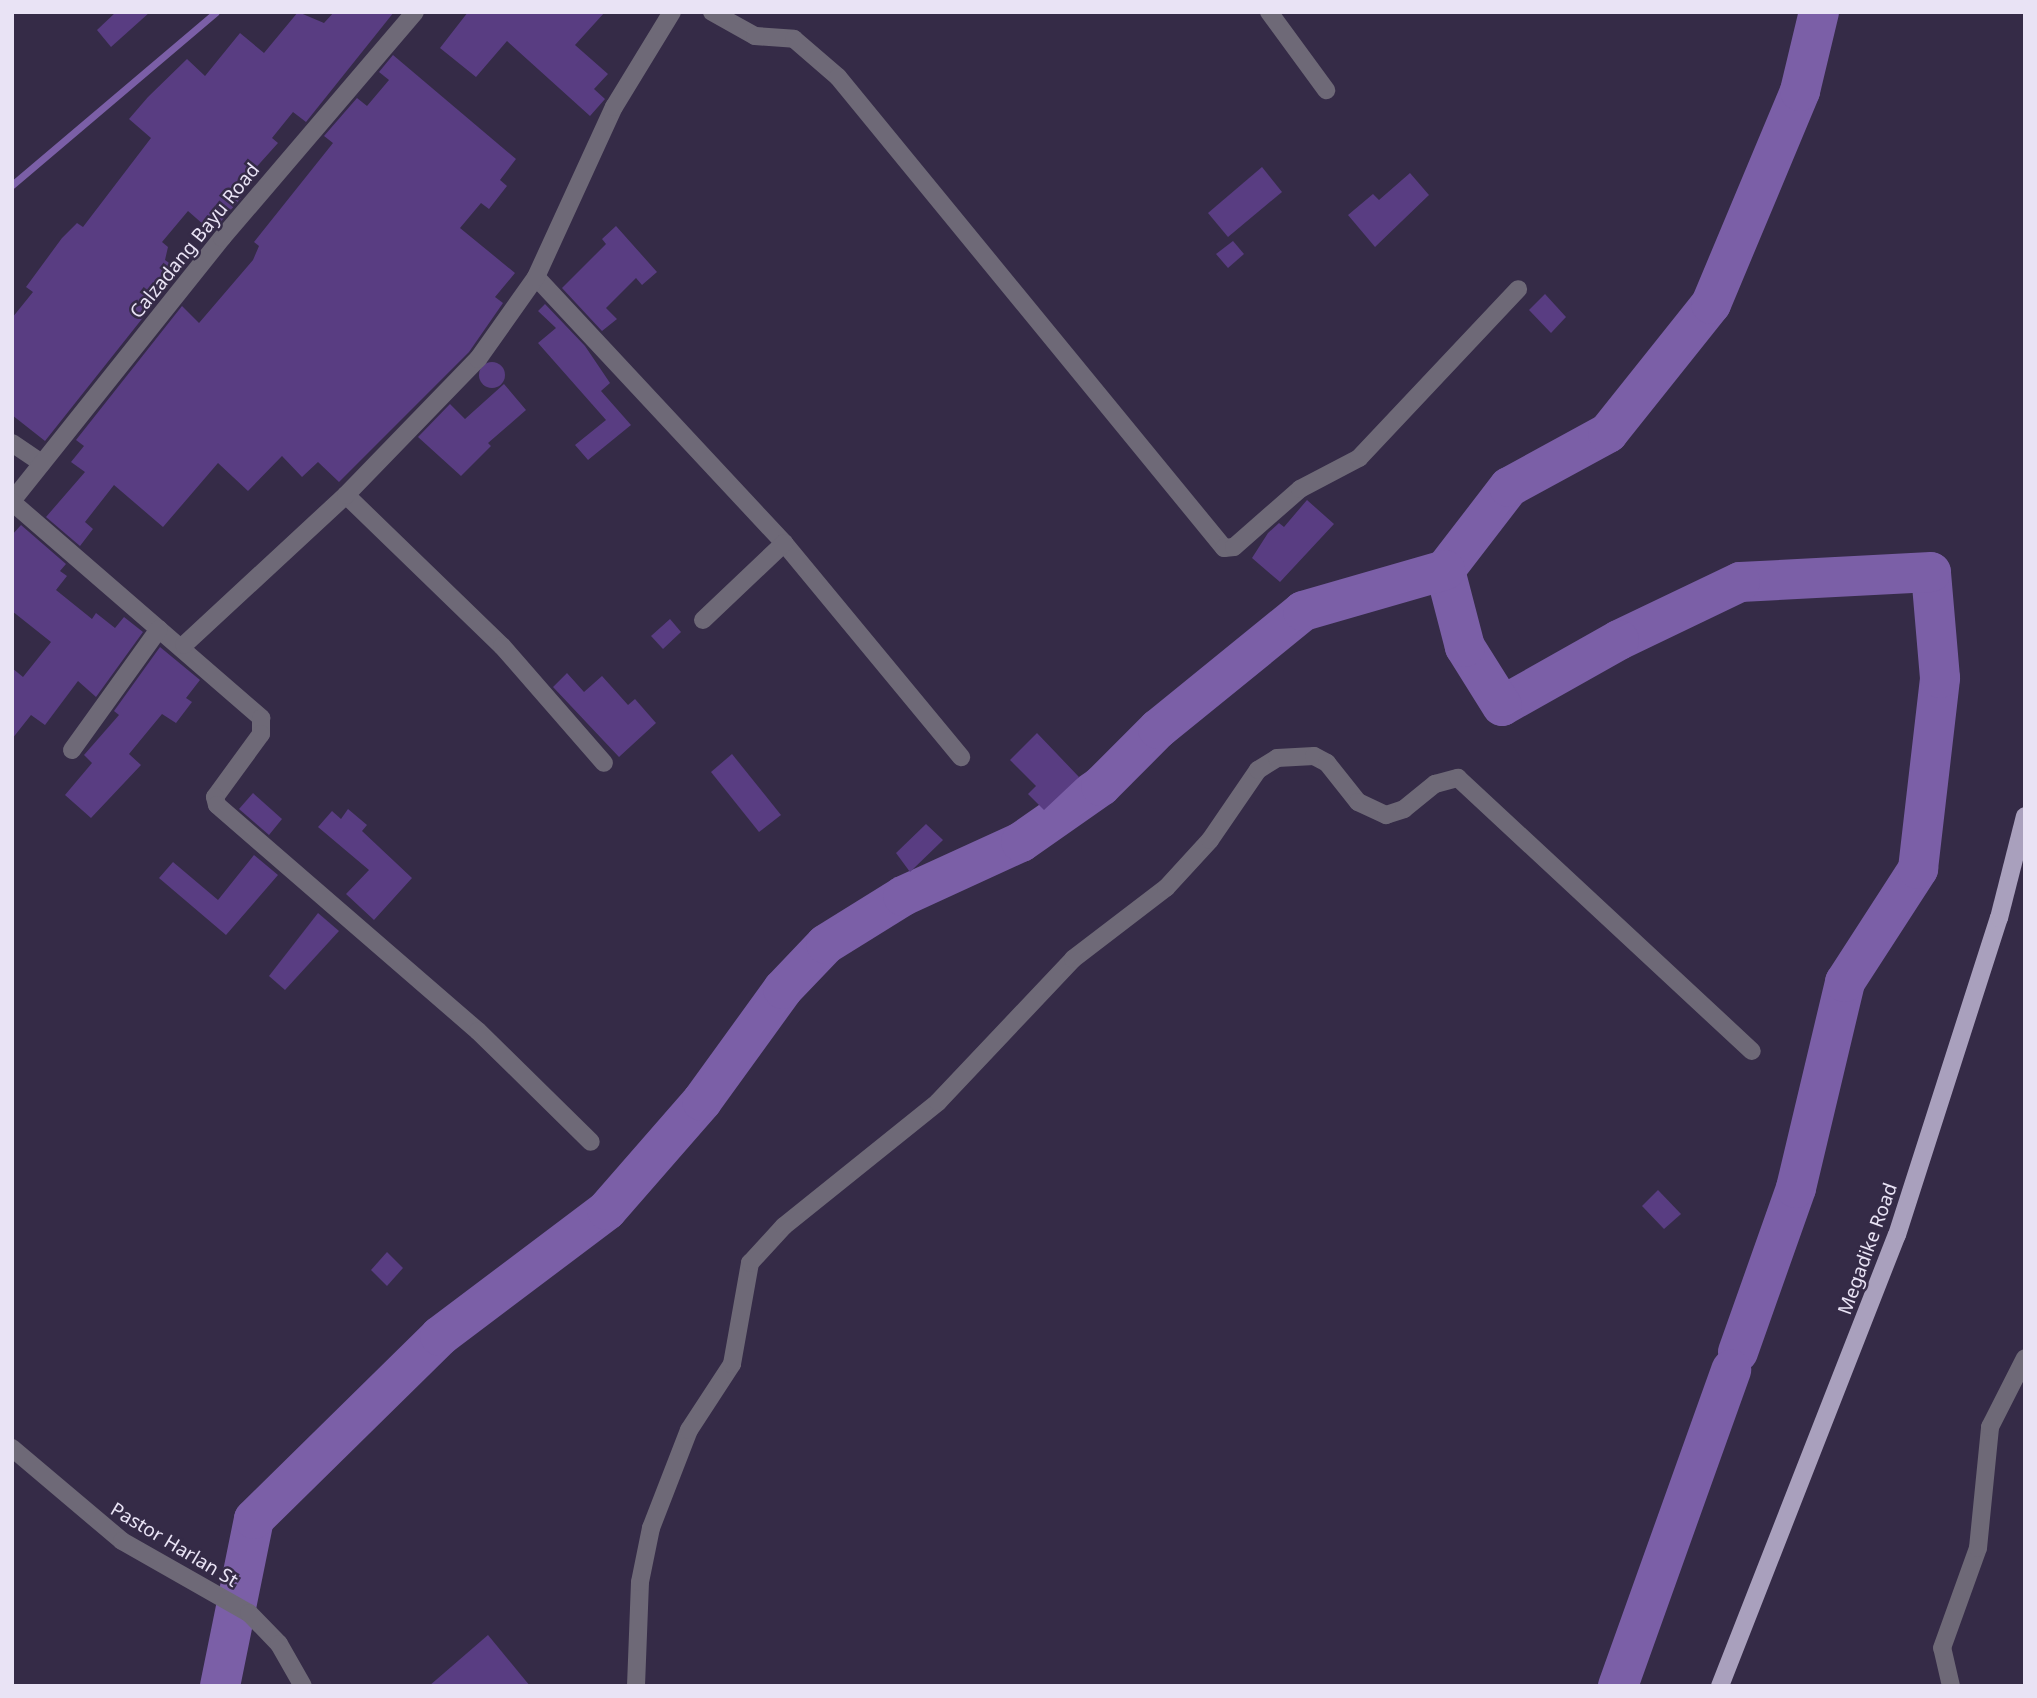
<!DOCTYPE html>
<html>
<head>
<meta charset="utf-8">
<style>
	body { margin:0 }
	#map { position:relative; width:2037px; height:1698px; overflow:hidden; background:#352b47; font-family:"Noto Sans",sans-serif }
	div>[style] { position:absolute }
	.stream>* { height:7px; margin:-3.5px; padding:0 3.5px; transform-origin:3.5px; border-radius:3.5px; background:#7b5fa7 }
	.river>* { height:40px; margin:-20px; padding:0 20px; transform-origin:20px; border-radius:20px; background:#7b5fa7 }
	.building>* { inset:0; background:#593d82 }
	.round { border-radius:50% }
	.minor>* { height:18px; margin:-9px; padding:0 9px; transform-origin:9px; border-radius:9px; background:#6e6977 }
	.major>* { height:18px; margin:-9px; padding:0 9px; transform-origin:9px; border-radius:9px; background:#a9a0bd }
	span { translate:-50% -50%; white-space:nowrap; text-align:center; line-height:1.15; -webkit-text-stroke:5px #352b47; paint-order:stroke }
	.street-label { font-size:19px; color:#e9e3f5 }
	.frame { position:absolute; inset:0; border:14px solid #e9e3f5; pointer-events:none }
</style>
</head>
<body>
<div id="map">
	<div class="stream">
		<div style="left:12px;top:185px;width:267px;rotate:-40.3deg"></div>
	</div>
	<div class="river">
		<div style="left:1738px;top:1352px;width:174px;rotate:-70.5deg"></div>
		<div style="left:1796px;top:1188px;width:212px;rotate:-76.6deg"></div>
		<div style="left:1845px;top:982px;width:135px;rotate:-57.1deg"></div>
		<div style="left:1918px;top:869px;width:192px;rotate:-83.4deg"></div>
		<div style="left:1940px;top:678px;width:106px;rotate:-94.9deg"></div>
		<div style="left:1931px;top:572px;width:191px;rotate:177deg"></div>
		<div style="left:1740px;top:582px;width:134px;rotate:154.4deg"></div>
		<div style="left:1619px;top:640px;width:134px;rotate:150.6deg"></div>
		<div style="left:1502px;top:706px;width:70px;rotate:-122.1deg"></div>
		<div style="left:1465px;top:647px;width:80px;rotate:-104.6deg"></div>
		<div style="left:1445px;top:570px;width:105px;rotate:-52.4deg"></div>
		<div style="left:1509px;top:487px;width:113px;rotate:-28.6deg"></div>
		<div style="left:1608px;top:433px;width:165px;rotate:-51.4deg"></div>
		<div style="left:1711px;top:304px;width:231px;rotate:-67.3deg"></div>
		<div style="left:1800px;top:91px;width:81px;rotate:-76.5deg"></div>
		<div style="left:220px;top:1686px;width:170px;rotate:-78.5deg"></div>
		<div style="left:254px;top:1519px;width:261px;rotate:-44.5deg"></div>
		<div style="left:440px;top:1336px;width:209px;rotate:-37deg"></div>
		<div style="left:607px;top:1210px;width:145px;rotate:-48.9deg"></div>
		<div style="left:702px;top:1101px;width:138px;rotate:-54.1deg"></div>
		<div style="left:783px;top:989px;width:62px;rotate:-46.3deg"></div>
		<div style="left:826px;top:944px;width:91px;rotate:-31.9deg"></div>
		<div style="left:903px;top:896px;width:130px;rotate:-24.6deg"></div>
		<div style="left:1021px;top:842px;width:98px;rotate:-35deg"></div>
		<div style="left:1101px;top:786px;width:81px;rotate:-45deg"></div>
		<div style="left:1158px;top:729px;width:187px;rotate:-39.1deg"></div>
		<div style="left:1303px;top:611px;width:148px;rotate:-16.1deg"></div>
		<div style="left:1618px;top:1686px;width:336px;rotate:-70.3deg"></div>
	</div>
	<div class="building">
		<div style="clip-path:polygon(116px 12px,150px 12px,111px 47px,97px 30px)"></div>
		<div style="clip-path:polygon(298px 12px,324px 23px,334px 12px,394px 12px,306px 122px,293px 112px,272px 138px,278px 143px,234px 192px,241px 198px,212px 232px,188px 211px,162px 242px,168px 247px,165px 260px,180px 271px,45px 441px,12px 415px,12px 318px,33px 292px,26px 287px,62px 238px,77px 223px,83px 227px,151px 138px,129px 119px,148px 97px,187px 59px,205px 76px,240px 33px,264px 53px)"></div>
		<div style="clip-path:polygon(468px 12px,605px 12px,575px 45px,608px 74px,594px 89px,605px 99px,590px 116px,507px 41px,476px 77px,440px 48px)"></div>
		<div style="clip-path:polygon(393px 55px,516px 159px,500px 180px,507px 186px,489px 209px,481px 203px,460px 228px,515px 273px,495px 297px,503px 303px,469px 352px,339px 482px,318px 462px,302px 477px,282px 456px,248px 491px,218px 463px,163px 527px,114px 485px,85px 522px,93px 529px,80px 546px,46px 517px,85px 472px,71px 462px,84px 446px,76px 440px,182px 306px,199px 323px,253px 260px,259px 246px,254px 242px,333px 143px,324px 136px,357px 98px,367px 106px,389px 80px,379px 72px)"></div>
		<div style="clip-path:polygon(1262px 167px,1282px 192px,1228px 237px,1208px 213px)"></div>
		<div style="clip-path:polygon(1410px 173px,1429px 195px,1375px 247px,1348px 215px,1373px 194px,1379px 200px)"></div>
		<div style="clip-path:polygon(616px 226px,657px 272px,642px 285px,636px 278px,606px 308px,617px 319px,602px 331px,562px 288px,606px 244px,602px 239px)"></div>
		<div style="clip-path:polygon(1233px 241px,1244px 254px,1228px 268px,1216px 254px)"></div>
		<div style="clip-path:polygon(1545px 294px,1566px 317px,1551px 333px,1529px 310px)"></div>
		<div style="clip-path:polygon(545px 304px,585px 346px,610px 383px,601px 391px,631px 425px,588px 460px,575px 445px,606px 420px,538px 343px,556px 328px,538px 311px)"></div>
		<div class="round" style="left:479px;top:362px;width:26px;height:26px"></div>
		<div style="clip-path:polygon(504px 384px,526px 410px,488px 443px,491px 446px,461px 476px,418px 437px,450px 404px,465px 419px)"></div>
		<div style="clip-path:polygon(1307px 500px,1334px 524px,1280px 582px,1252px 558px,1268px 533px,1279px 523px,1284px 527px)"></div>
		<div style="clip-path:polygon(21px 525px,66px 564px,60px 571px,67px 576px,56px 590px,92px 619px,96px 613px,115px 628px,124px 617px,143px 632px,96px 697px,78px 681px,45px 725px,31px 715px,12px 739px,12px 668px,23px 677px,51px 642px,12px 611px,12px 535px)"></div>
		<div style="clip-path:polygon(670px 619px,681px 632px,663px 649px,651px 636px)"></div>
		<div style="clip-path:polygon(160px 647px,200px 680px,186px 698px,192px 702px,176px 723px,162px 714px,129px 754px,141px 765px,91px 818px,65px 795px,92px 763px,84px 755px,119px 715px,114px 711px)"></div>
		<div style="clip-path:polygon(567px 673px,584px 692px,602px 676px,628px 705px,635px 699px,656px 723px,619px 757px,553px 687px)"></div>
		<div style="clip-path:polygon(1037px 733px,1079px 777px,1044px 810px,1028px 794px,1036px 786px,1010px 760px)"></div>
		<div style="clip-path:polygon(732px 754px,781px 815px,759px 832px,711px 772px)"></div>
		<div style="clip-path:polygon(253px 793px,282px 819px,269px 835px,239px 809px)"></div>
		<div style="clip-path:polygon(348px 809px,367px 825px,362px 831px,412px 878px,374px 920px,346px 894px,369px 870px,318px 827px,332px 811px,341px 819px)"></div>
		<div style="clip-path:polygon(926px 824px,943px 840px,910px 872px,896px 853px)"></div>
		<div style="clip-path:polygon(254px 855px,278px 875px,226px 935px,159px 878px,173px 862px,218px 900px)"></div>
		<div style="clip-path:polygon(318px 913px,339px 931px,285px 990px,269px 976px)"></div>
		<div style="clip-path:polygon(1658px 1190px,1681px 1214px,1664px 1229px,1642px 1206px)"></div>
		<div style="clip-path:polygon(387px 1252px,403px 1268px,387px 1286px,371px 1270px)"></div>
		<div style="clip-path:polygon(488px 1635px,530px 1686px,429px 1686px)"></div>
	</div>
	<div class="minor">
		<div style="left:712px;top:12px;width:49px;rotate:29.2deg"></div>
		<div style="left:755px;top:36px;width:39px;rotate:4deg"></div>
		<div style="left:794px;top:39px;width:58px;rotate:40.8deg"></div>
		<div style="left:838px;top:77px;width:609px;rotate:50.66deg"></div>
		<div style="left:1224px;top:548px;width:10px;rotate:-6deg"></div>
		<div style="left:1234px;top:547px;width:88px;rotate:-41.3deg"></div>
		<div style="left:1300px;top:489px;width:67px;rotate:-27.7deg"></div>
		<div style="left:1359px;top:458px;width:232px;rotate:-46.7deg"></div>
		<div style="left:1269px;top:12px;width:97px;rotate:53.8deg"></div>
		<div style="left:536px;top:277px;width:364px;rotate:47deg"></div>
		<div style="left:784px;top:543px;width:278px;rotate:50.4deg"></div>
		<div style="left:12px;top:443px;width:36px;rotate:34deg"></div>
		<div style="left:346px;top:495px;width:217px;rotate:44.1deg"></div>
		<div style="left:502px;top:646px;width:155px;rotate:48.9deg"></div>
		<div style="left:12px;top:501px;width:337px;rotate:-51.4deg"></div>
		<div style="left:222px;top:238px;width:297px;rotate:-49.5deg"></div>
		<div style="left:12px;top:502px;width:330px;rotate:40.9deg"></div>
		<div style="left:261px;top:718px;width:16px;rotate:90deg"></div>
		<div style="left:261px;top:734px;width:78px;rotate:126.1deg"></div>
		<div style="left:215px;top:797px;width:8px;rotate:76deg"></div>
		<div style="left:217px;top:805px;width:345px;rotate:40.9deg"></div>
		<div style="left:478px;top:1031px;width:158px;rotate:44.5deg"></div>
		<div style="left:703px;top:620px;width:112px;rotate:-43.5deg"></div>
		<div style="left:184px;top:645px;width:221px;rotate:-42.8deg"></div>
		<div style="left:346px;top:495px;width:190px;rotate:-45.9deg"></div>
		<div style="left:478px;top:359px;width:100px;rotate:-54.7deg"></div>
		<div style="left:536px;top:277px;width:187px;rotate:-65.4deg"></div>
		<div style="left:614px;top:107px;width:111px;rotate:-58.6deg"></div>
		<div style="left:72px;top:750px;width:149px;rotate:-54.3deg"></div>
		<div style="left:12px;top:1448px;width:144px;rotate:40.2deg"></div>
		<div style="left:122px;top:1541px;width:146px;rotate:29.6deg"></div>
		<div style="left:249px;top:1613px;width:43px;rotate:45.9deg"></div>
		<div style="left:279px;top:1644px;width:48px;rotate:60.3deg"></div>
		<div style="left:636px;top:1686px;width:104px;rotate:-87.8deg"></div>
		<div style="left:640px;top:1582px;width:55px;rotate:-78.5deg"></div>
		<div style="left:651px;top:1528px;width:105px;rotate:-68.8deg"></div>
		<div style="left:689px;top:1430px;width:79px;rotate:-56.9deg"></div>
		<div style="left:732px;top:1364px;width:103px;rotate:-79.9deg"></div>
		<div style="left:750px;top:1263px;width:50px;rotate:-47.4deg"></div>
		<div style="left:784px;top:1226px;width:198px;rotate:-38.8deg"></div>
		<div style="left:938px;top:1102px;width:197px;rotate:-46.6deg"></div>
		<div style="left:1073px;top:959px;width:117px;rotate:-37.4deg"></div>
		<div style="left:1166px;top:888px;width:65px;rotate:-47.5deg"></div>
		<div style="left:1210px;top:840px;width:85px;rotate:-55.6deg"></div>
		<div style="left:1258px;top:770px;width:22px;rotate:-32deg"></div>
		<div style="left:1277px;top:758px;width:37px;rotate:-3deg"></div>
		<div style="left:1314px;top:756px;width:15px;rotate:28deg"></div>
		<div style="left:1327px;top:763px;width:50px;rotate:51.5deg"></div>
		<div style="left:1358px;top:802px;width:31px;rotate:25deg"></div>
		<div style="left:1386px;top:815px;width:19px;rotate:-18deg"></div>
		<div style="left:1404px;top:809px;width:40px;rotate:-39deg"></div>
		<div style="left:1435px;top:784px;width:24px;rotate:-15deg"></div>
		<div style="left:1458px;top:778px;width:401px;rotate:42.9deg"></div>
		<div style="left:1951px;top:1686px;width:39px;rotate:-103deg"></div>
		<div style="left:1942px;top:1648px;width:106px;rotate:-70.2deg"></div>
		<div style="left:1978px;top:1548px;width:122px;rotate:-84.3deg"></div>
		<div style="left:1990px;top:1427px;width:77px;rotate:-63.1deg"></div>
	</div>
	<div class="major">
		<div style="left:1720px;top:1686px;width:484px;rotate:-68.6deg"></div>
		<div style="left:1897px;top:1235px;width:333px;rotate:-72.2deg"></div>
		<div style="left:1999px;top:918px;width:105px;rotate:-75.7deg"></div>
	</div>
	<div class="street-label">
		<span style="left:195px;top:241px;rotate:-51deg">Calzadang Bayu Road</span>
		<span style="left:1868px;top:1249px;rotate:-70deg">Megadike Road</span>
		<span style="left:174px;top:1545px;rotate:31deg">Pastor Harlan St</span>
	</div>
	<div class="frame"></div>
</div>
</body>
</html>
